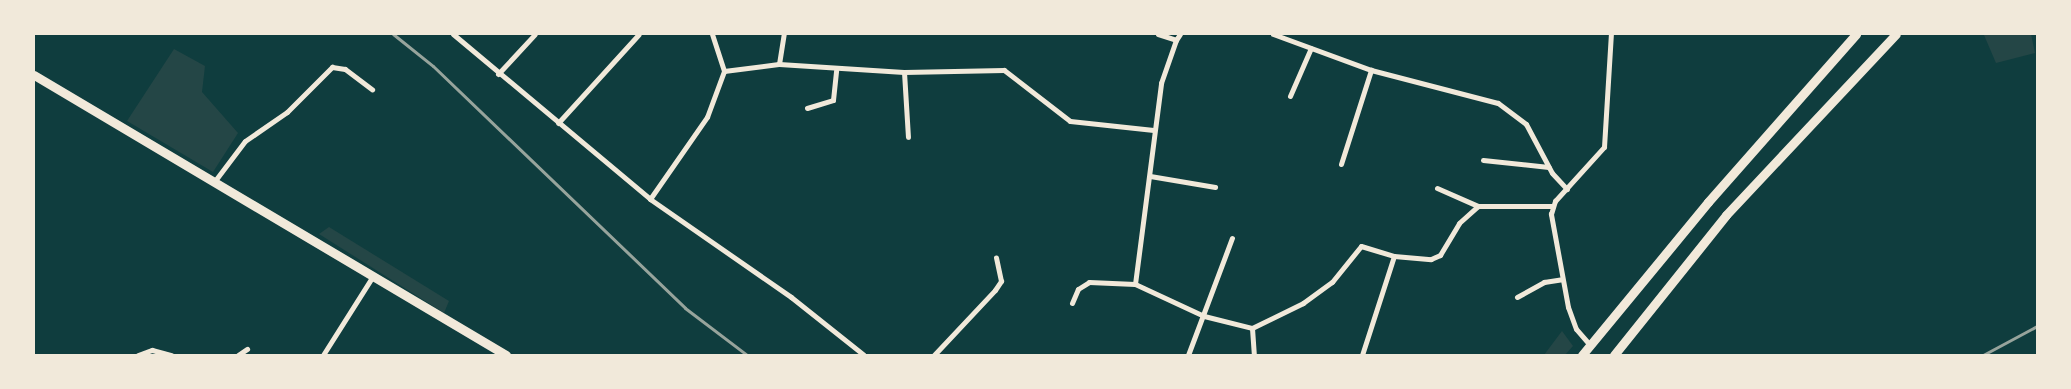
<!DOCTYPE html>
<html>
<head>
<meta charset="utf-8">
<style>
	body { margin:0 }
	#map { position:relative; width:2071px; height:389px; overflow:hidden; background:#0f3d3e; font-family:"Roboto Condensed",sans-serif }
	div>[style] { position:absolute }
	.green>* { inset:0; background:#244646 }
	.minor>* { height:5px; margin:-2.5px; padding:0 2.5px; transform-origin:2.5px; border-radius:2.5px; background:#f1e9da }
	.secondary>* { height:9px; margin:-4.5px; padding:0 4.5px; transform-origin:4.5px; border-radius:4.5px; background:#f1e9da }
	.rail>* { height:3px; margin:-1.5px; padding:0 1.5px; transform-origin:1.5px; border-radius:1.5px; background:#97a49c }
	span { translate:-50% -50%; white-space:nowrap; text-align:center; line-height:1.15; -webkit-text-stroke:5px #f1e9da; paint-order:stroke }
	.frame { position:absolute; inset:0; border:35px solid #f1e9da; pointer-events:none }
</style>
</head>
<body>
<div id="map">
	<div class="green">
		<div style="clip-path:polygon(2031px 34px,2035px 53px,1996px 63px,1984px 35px)"></div>
		<div style="clip-path:polygon(174px 49px,205px 66px,202px 92px,238px 133px,213px 172px,127px 121px)"></div>
		<div style="clip-path:polygon(329px 227px,449px 301px,444px 313px,319px 234px)"></div>
		<div style="clip-path:polygon(1562px 331px,1573px 346px,1565px 355px,1544px 355px)"></div>
	</div>
	<div class="minor">
		<div style="left:453px;top:34px;width:257px;rotate:39.9deg"></div>
		<div style="left:650px;top:199px;width:172px;rotate:34.8deg"></div>
		<div style="left:791px;top:297px;width:93px;rotate:38.5deg"></div>
		<div style="left:712px;top:34px;width:39px;rotate:72deg"></div>
		<div style="left:724px;top:71px;width:55px;rotate:-7.3deg"></div>
		<div style="left:779px;top:64px;width:125px;rotate:3.7deg"></div>
		<div style="left:904px;top:72px;width:100px;rotate:-1.1deg"></div>
		<div style="left:1004px;top:70px;width:83px;rotate:37.7deg"></div>
		<div style="left:1070px;top:121px;width:84px;rotate:6.1deg"></div>
		<div style="left:1158px;top:34px;width:19px;rotate:18deg"></div>
		<div style="left:1176px;top:40px;width:7px;rotate:-56deg"></div>
		<div style="left:1273px;top:34px;width:104px;rotate:20.2deg"></div>
		<div style="left:1371px;top:70px;width:131px;rotate:14.6deg"></div>
		<div style="left:1498px;top:103px;width:35px;rotate:37deg"></div>
		<div style="left:1526px;top:124px;width:55px;rotate:62deg"></div>
		<div style="left:1552px;top:173px;width:22px;rotate:47deg"></div>
		<div style="left:779px;top:64px;width:30px;rotate:-81deg"></div>
		<div style="left:904px;top:72px;width:65px;rotate:86.5deg"></div>
		<div style="left:498px;top:74px;width:54px;rotate:-47.2deg"></div>
		<div style="left:1290px;top:96px;width:52px;rotate:-66.4deg"></div>
		<div style="left:807px;top:108px;width:27px;rotate:-17deg"></div>
		<div style="left:833px;top:100px;width:30px;rotate:-84deg"></div>
		<div style="left:558px;top:123px;width:120px;rotate:-47.7deg"></div>
		<div style="left:1483px;top:160px;width:66px;rotate:6.1deg"></div>
		<div style="left:1341px;top:164px;width:99px;rotate:-72.3deg"></div>
		<div style="left:1150px;top:176px;width:66px;rotate:9.6deg"></div>
		<div style="left:214px;top:182px;width:51px;rotate:-52.9deg"></div>
		<div style="left:245px;top:141px;width:51px;rotate:-34.6deg"></div>
		<div style="left:287px;top:112px;width:64px;rotate:-45deg"></div>
		<div style="left:332px;top:67px;width:13px;rotate:9deg"></div>
		<div style="left:345px;top:69px;width:34px;rotate:37deg"></div>
		<div style="left:1437px;top:188px;width:45px;rotate:23.7deg"></div>
		<div style="left:650px;top:199px;width:100px;rotate:-55.2deg"></div>
		<div style="left:707px;top:117px;width:49px;rotate:-69.7deg"></div>
		<div style="left:1135px;top:284px;width:203px;rotate:-82.6deg"></div>
		<div style="left:1161px;top:83px;width:46px;rotate:-70.8deg"></div>
		<div style="left:1517px;top:297px;width:31px;rotate:-29deg"></div>
		<div style="left:1544px;top:282px;width:18px;rotate:-9deg"></div>
		<div style="left:1072px;top:303px;width:15px;rotate:-67deg"></div>
		<div style="left:1078px;top:289px;width:13px;rotate:-32deg"></div>
		<div style="left:1089px;top:282px;width:46px;rotate:2.5deg"></div>
		<div style="left:1135px;top:284px;width:76px;rotate:24.9deg"></div>
		<div style="left:1204px;top:316px;width:49px;rotate:14deg"></div>
		<div style="left:1252px;top:328px;width:27px;rotate:86deg"></div>
		<div style="left:1252px;top:328px;width:57px;rotate:-26.1deg"></div>
		<div style="left:1303px;top:303px;width:36px;rotate:-36deg"></div>
		<div style="left:1332px;top:282px;width:46px;rotate:-51.1deg"></div>
		<div style="left:1361px;top:246px;width:34px;rotate:17deg"></div>
		<div style="left:1394px;top:256px;width:37px;rotate:5deg"></div>
		<div style="left:1431px;top:259px;width:10px;rotate:-24deg"></div>
		<div style="left:1440px;top:255px;width:37px;rotate:-59deg"></div>
		<div style="left:1459px;top:223px;width:25px;rotate:-42deg"></div>
		<div style="left:1478px;top:206px;width:74px"></div>
		<div style="left:1590px;top:345px;width:21px;rotate:-131deg"></div>
		<div style="left:1576px;top:329px;width:23px;rotate:-110deg"></div>
		<div style="left:1568px;top:307px;width:95px;rotate:-100.4deg"></div>
		<div style="left:1551px;top:214px;width:14px;rotate:-73deg"></div>
		<div style="left:1555px;top:201px;width:73px;rotate:-47.8deg"></div>
		<div style="left:1604px;top:147px;width:113px;rotate:-86.5deg"></div>
		<div style="left:138px;top:355px;width:15px;rotate:-20deg"></div>
		<div style="left:152px;top:350px;width:20px;rotate:15deg"></div>
		<div style="left:238px;top:355px;width:11px;rotate:-34deg"></div>
		<div style="left:323px;top:355px;width:93px;rotate:-57.7deg"></div>
		<div style="left:934px;top:355px;width:89px;rotate:-46.8deg"></div>
		<div style="left:995px;top:290px;width:11px;rotate:-56deg"></div>
		<div style="left:1001px;top:281px;width:24px;rotate:-102deg"></div>
		<div style="left:1188px;top:355px;width:125px;rotate:-69.4deg"></div>
		<div style="left:1362px;top:355px;width:104px;rotate:-72.1deg"></div>
	</div>
	<div class="secondary">
		<div style="left:34px;top:75px;width:549px;rotate:30.68deg"></div>
		<div style="left:1582px;top:355px;width:198px;rotate:-50.5deg"></div>
		<div style="left:1708px;top:202px;width:224px;rotate:-48.6deg"></div>
		<div style="left:1614px;top:355px;width:179px;rotate:-51.3deg"></div>
		<div style="left:1726px;top:215px;width:248px;rotate:-46.8deg"></div>
	</div>
	<div class="rail">
		<div style="left:393px;top:34px;width:51px;rotate:38.7deg"></div>
		<div style="left:433px;top:66px;width:349px;rotate:43.8deg"></div>
		<div style="left:685px;top:308px;width:78px;rotate:37.2deg"></div>
		<div style="left:1983px;top:355px;width:61px;rotate:-28.2deg"></div>
	</div>
	<div class="frame"></div>
</div>
</body>
</html>
